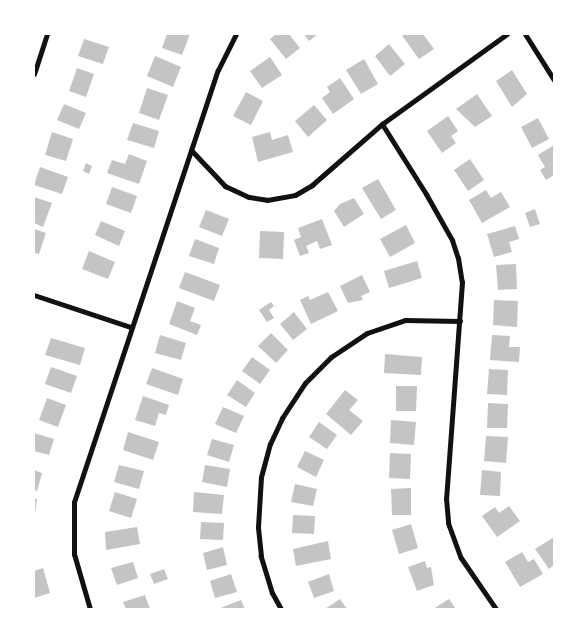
<!DOCTYPE html>
<html>
<head>
<meta charset="utf-8">
<style>
	body { margin:0 }
	#map { position:relative; width:588px; height:643px; overflow:hidden; background:#fff; font-family:Jost,sans-serif }
	div>[style] { position:absolute }
	.building>* { inset:0; background:#c4c4c4 }
	.minor>* { height:5px; margin:-2.5px; padding:0 2.5px; transform-origin:2.5px; border-radius:2.5px; background:#111 }
	span { translate:-50% -50%; white-space:nowrap; text-align:center; line-height:1.15; -webkit-text-stroke:4px #fff; paint-order:stroke }
	.frame { position:absolute; inset:0; border:35px solid #fff; pointer-events:none }
</style>
</head>
<body>
<div id="map">
	<div class="building">
		<div style="clip-path:polygon(167px 34px,190px 34px,182px 55px,162px 48px)"></div>
		<div style="clip-path:polygon(276px 34px,289px 34px,300px 48px,286px 59px,270px 39px)"></div>
		<div style="clip-path:polygon(304px 34px,318px 34px,309px 41px)"></div>
		<div style="clip-path:polygon(401px 34px,423px 34px,434px 49px,419px 59px)"></div>
		<div style="clip-path:polygon(84px 39px,109px 47px,103px 64px,78px 56px)"></div>
		<div style="clip-path:polygon(389px 44px,405px 64px,390px 76px,375px 56px)"></div>
		<div style="clip-path:polygon(155px 56px,181px 67px,173px 87px,147px 76px)"></div>
		<div style="clip-path:polygon(270px 57px,282px 75px,262px 88px,250px 71px)"></div>
		<div style="clip-path:polygon(364px 59px,378px 84px,361px 94px,346px 70px)"></div>
		<div style="clip-path:polygon(77px 68px,94px 74px,86px 97px,69px 91px)"></div>
		<div style="clip-path:polygon(512px 70px,527px 94px,512px 107px,496px 81px)"></div>
		<div style="clip-path:polygon(340px 78px,354px 99px,333px 114px,322px 98px,330px 92px,327px 87px)"></div>
		<div style="clip-path:polygon(147px 88px,168px 95px,159px 120px,139px 113px)"></div>
		<div style="clip-path:polygon(246px 92px,263px 101px,251px 125px,233px 116px)"></div>
		<div style="clip-path:polygon(477px 94px,492px 116px,475px 127px,456px 109px)"></div>
		<div style="clip-path:polygon(64px 104px,86px 113px,79px 129px,57px 120px)"></div>
		<div style="clip-path:polygon(314px 105px,327px 120px,308px 137px,295px 121px)"></div>
		<div style="clip-path:polygon(448px 116px,458px 131px,451px 136px,456px 143px,442px 153px,427px 131px)"></div>
		<div style="clip-path:polygon(538px 118px,549px 139px,532px 148px,521px 127px)"></div>
		<div style="clip-path:polygon(133px 123px,159px 131px,154px 148px,127px 140px)"></div>
		<div style="clip-path:polygon(52px 132px,73px 139px,66px 161px,45px 155px)"></div>
		<div style="clip-path:polygon(270px 132px,272px 140px,288px 135px,293px 152px,258px 162px,252px 137px)"></div>
		<div style="clip-path:polygon(554px 145px,554px 175px,546px 180px,540px 170px,545px 167px,538px 155px)"></div>
		<div style="clip-path:polygon(129px 154px,147px 161px,139px 184px,107px 173px,112px 160px,125px 164px)"></div>
		<div style="clip-path:polygon(470px 159px,484px 180px,468px 191px,454px 170px)"></div>
		<div style="clip-path:polygon(86px 163px,92px 166px,89px 174px,83px 171px)"></div>
		<div style="clip-path:polygon(40px 167px,68px 177px,62px 194px,34px 185px)"></div>
		<div style="clip-path:polygon(378px 179px,396px 210px,381px 219px,362px 188px)"></div>
		<div style="clip-path:polygon(112px 187px,137px 196px,131px 213px,106px 204px)"></div>
		<div style="clip-path:polygon(486px 190px,491px 198px,501px 192px,510px 207px,482px 223px,469px 200px)"></div>
		<div style="clip-path:polygon(34px 197px,52px 203px,43px 227px,34px 223px)"></div>
		<div style="clip-path:polygon(354px 198px,364px 214px,344px 227px,334px 211px,340px 204px)"></div>
		<div style="clip-path:polygon(535px 209px,540px 224px,530px 227px,525px 213px)"></div>
		<div style="clip-path:polygon(206px 210px,229px 219px,222px 236px,199px 227px)"></div>
		<div style="clip-path:polygon(322px 219px,332px 245px,320px 249px,317px 241px,306px 246px,309px 253px,300px 256px,294px 240px,301px 237px,298px 228px)"></div>
		<div style="clip-path:polygon(101px 221px,125px 231px,119px 246px,95px 235px)"></div>
		<div style="clip-path:polygon(406px 225px,415px 243px,390px 257px,380px 239px)"></div>
		<div style="clip-path:polygon(515px 226px,519px 239px,509px 242px,512px 252px,494px 257px,487px 234px)"></div>
		<div style="clip-path:polygon(34px 229px,46px 233px,39px 254px,34px 253px)"></div>
		<div style="clip-path:polygon(260px 231px,284px 232px,283px 259px,259px 258px)"></div>
		<div style="clip-path:polygon(195px 239px,219px 248px,214px 264px,189px 256px)"></div>
		<div style="clip-path:polygon(89px 251px,115px 262px,108px 279px,82px 269px)"></div>
		<div style="clip-path:polygon(417px 261px,422px 278px,389px 288px,384px 271px)"></div>
		<div style="clip-path:polygon(516px 264px,517px 289px,498px 290px,496px 265px)"></div>
		<div style="clip-path:polygon(185px 272px,220px 285px,214px 301px,179px 288px)"></div>
		<div style="clip-path:polygon(362px 275px,370px 292px,361px 296px,363px 300px,348px 303px,340px 286px)"></div>
		<div style="clip-path:polygon(328px 292px,338px 311px,311px 324px,300px 300px,308px 296px,310px 300px)"></div>
		<div style="clip-path:polygon(494px 300px,518px 301px,517px 327px,493px 325px)"></div>
		<div style="clip-path:polygon(177px 301px,195px 308px,190px 321px,201px 325px,197px 335px,169px 324px)"></div>
		<div style="clip-path:polygon(271px 302px,274px 306px,269px 310px,274px 318px,267px 322px,259px 310px)"></div>
		<div style="clip-path:polygon(294px 312px,307px 329px,293px 340px,280px 324px)"></div>
		<div style="clip-path:polygon(271px 333px,288px 350px,276px 363px,258px 346px)"></div>
		<div style="clip-path:polygon(160px 335px,186px 343px,181px 360px,155px 353px)"></div>
		<div style="clip-path:polygon(492px 335px,510px 336px,509px 347px,520px 347px,519px 362px,490px 360px)"></div>
		<div style="clip-path:polygon(51px 338px,85px 348px,80px 365px,45px 355px)"></div>
		<div style="clip-path:polygon(385px 354px,422px 357px,421px 375px,384px 373px)"></div>
		<div style="clip-path:polygon(252px 357px,270px 370px,260px 384px,242px 371px)"></div>
		<div style="clip-path:polygon(51px 367px,77px 376px,71px 393px,45px 384px)"></div>
		<div style="clip-path:polygon(152px 368px,183px 379px,178px 395px,146px 384px)"></div>
		<div style="clip-path:polygon(489px 369px,508px 370px,507px 395px,487px 394px)"></div>
		<div style="clip-path:polygon(237px 380px,255px 393px,246px 407px,227px 395px)"></div>
		<div style="clip-path:polygon(396px 386px,417px 386px,416px 411px,396px 411px)"></div>
		<div style="clip-path:polygon(345px 390px,358px 400px,349px 410px,363px 421px,351px 435px,326px 414px)"></div>
		<div style="clip-path:polygon(143px 396px,169px 405px,166px 415px,159px 413px,155px 426px,135px 420px)"></div>
		<div style="clip-path:polygon(47px 398px,66px 405px,58px 427px,39px 420px)"></div>
		<div style="clip-path:polygon(488px 403px,508px 404px,507px 428px,487px 428px)"></div>
		<div style="clip-path:polygon(223px 407px,244px 416px,236px 433px,215px 424px)"></div>
		<div style="clip-path:polygon(391px 420px,416px 422px,414px 445px,390px 443px)"></div>
		<div style="clip-path:polygon(319px 422px,337px 435px,327px 449px,309px 437px)"></div>
		<div style="clip-path:polygon(128px 432px,159px 442px,153px 460px,123px 450px)"></div>
		<div style="clip-path:polygon(34px 433px,54px 439px,49px 455px,34px 451px)"></div>
		<div style="clip-path:polygon(486px 436px,508px 437px,506px 463px,484px 461px)"></div>
		<div style="clip-path:polygon(212px 439px,234px 445px,229px 462px,207px 455px)"></div>
		<div style="clip-path:polygon(305px 451px,324px 460px,316px 477px,297px 467px)"></div>
		<div style="clip-path:polygon(390px 453px,411px 454px,410px 479px,389px 478px)"></div>
		<div style="clip-path:polygon(119px 465px,144px 471px,139px 489px,114px 482px)"></div>
		<div style="clip-path:polygon(205px 465px,230px 469px,227px 487px,202px 482px)"></div>
		<div style="clip-path:polygon(34px 470px,42px 473px,37px 491px,34px 490px)"></div>
		<div style="clip-path:polygon(482px 470px,501px 472px,500px 496px,480px 495px)"></div>
		<div style="clip-path:polygon(295px 484px,317px 489px,313px 506px,291px 502px)"></div>
		<div style="clip-path:polygon(411px 488px,411px 515px,392px 515px,391px 489px)"></div>
		<div style="clip-path:polygon(115px 492px,137px 499px,131px 518px,109px 511px)"></div>
		<div style="clip-path:polygon(194px 492px,224px 495px,222px 514px,193px 512px)"></div>
		<div style="clip-path:polygon(34px 499px,37px 499px,35px 514px,34px 514px)"></div>
		<div style="clip-path:polygon(509px 506px,520px 521px,497px 537px,482px 516px,495px 507px,499px 513px)"></div>
		<div style="clip-path:polygon(293px 515px,315px 516px,314px 534px,292px 533px)"></div>
		<div style="clip-path:polygon(201px 522px,224px 523px,223px 540px,200px 539px)"></div>
		<div style="clip-path:polygon(411px 524px,418px 548px,399px 554px,392px 530px)"></div>
		<div style="clip-path:polygon(137px 527px,140px 544px,106px 550px,105px 532px)"></div>
		<div style="clip-path:polygon(554px 537px,554px 565px,549px 569px,535px 549px)"></div>
		<div style="clip-path:polygon(328px 541px,331px 559px,296px 566px,293px 549px)"></div>
		<div style="clip-path:polygon(223px 547px,227px 565px,207px 570px,203px 553px)"></div>
		<div style="clip-path:polygon(522px 552px,528px 562px,534px 559px,543px 574px,520px 587px,505px 562px)"></div>
		<div style="clip-path:polygon(425px 561px,427px 568px,431px 567px,434px 585px,417px 591px,408px 567px)"></div>
		<div style="clip-path:polygon(133px 562px,138px 578px,117px 585px,111px 568px)"></div>
		<div style="clip-path:polygon(43px 568px,50px 593px,34px 598px,34px 571px)"></div>
		<div style="clip-path:polygon(164px 569px,168px 579px,154px 584px,150px 574px)"></div>
		<div style="clip-path:polygon(231px 574px,237px 592px,215px 598px,210px 581px)"></div>
		<div style="clip-path:polygon(329px 574px,334px 591px,314px 598px,308px 582px)"></div>
		<div style="clip-path:polygon(145px 595px,150px 609px,126px 609px,123px 602px)"></div>
		<div style="clip-path:polygon(340px 599px,347px 609px,325px 609px)"></div>
		<div style="clip-path:polygon(449px 599px,456px 609px,433px 609px)"></div>
		<div style="clip-path:polygon(241px 600px,245px 609px,218px 609px)"></div>
	</div>
	<div class="minor">
		<div style="left:525px;top:34px;width:54px;rotate:57.8deg"></div>
		<div style="left:34px;top:74px;width:42px;rotate:-72deg"></div>
		<div style="left:382px;top:124px;width:83px;rotate:57.8deg"></div>
		<div style="left:426px;top:194px;width:53px;rotate:60.5deg"></div>
		<div style="left:452px;top:240px;width:19px;rotate:72deg"></div>
		<div style="left:458px;top:258px;width:24px;rotate:81deg"></div>
		<div style="left:462px;top:282px;width:217px;rotate:94.2deg"></div>
		<div style="left:446px;top:498px;width:25px;rotate:85deg"></div>
		<div style="left:448px;top:523px;width:37px;rotate:70deg"></div>
		<div style="left:461px;top:558px;width:62px;rotate:55.5deg"></div>
		<div style="left:191px;top:150px;width:50px;rotate:46.6deg"></div>
		<div style="left:225px;top:186px;width:26px;rotate:25deg"></div>
		<div style="left:249px;top:197px;width:18px;rotate:9deg"></div>
		<div style="left:267px;top:200px;width:28px;rotate:-10deg"></div>
		<div style="left:295px;top:195px;width:20px;rotate:-30deg"></div>
		<div style="left:312px;top:185px;width:93px;rotate:-41.1deg"></div>
		<div style="left:382px;top:124px;width:154px;rotate:-35.8deg"></div>
		<div style="left:34px;top:295px;width:102px;rotate:18.3deg"></div>
		<div style="left:90px;top:609px;width:57px;rotate:-106.2deg"></div>
		<div style="left:74px;top:554px;width:52px;rotate:-90deg"></div>
		<div style="left:74px;top:502px;width:455px;rotate:-71.6deg"></div>
		<div style="left:218px;top:70px;width:40px;rotate:-63.4deg"></div>
		<div style="left:281px;top:609px;width:18px;rotate:-119deg"></div>
		<div style="left:272px;top:593px;width:39px;rotate:-107deg"></div>
		<div style="left:261px;top:556px;width:29px;rotate:-96deg"></div>
		<div style="left:258px;top:527px;width:50px;rotate:-86.6deg"></div>
		<div style="left:261px;top:477px;width:34px;rotate:-75deg"></div>
		<div style="left:270px;top:444px;width:29px;rotate:-65deg"></div>
		<div style="left:282px;top:418px;width:42px;rotate:-56.7deg"></div>
		<div style="left:305px;top:383px;width:37px;rotate:-45deg"></div>
		<div style="left:331px;top:357px;width:43px;rotate:-33.7deg"></div>
		<div style="left:367px;top:333px;width:40px;rotate:-18.9deg"></div>
		<div style="left:405px;top:320px;width:55px;rotate:1deg"></div>
	</div>
	<div class="frame"></div>
</div>
</body>
</html>
